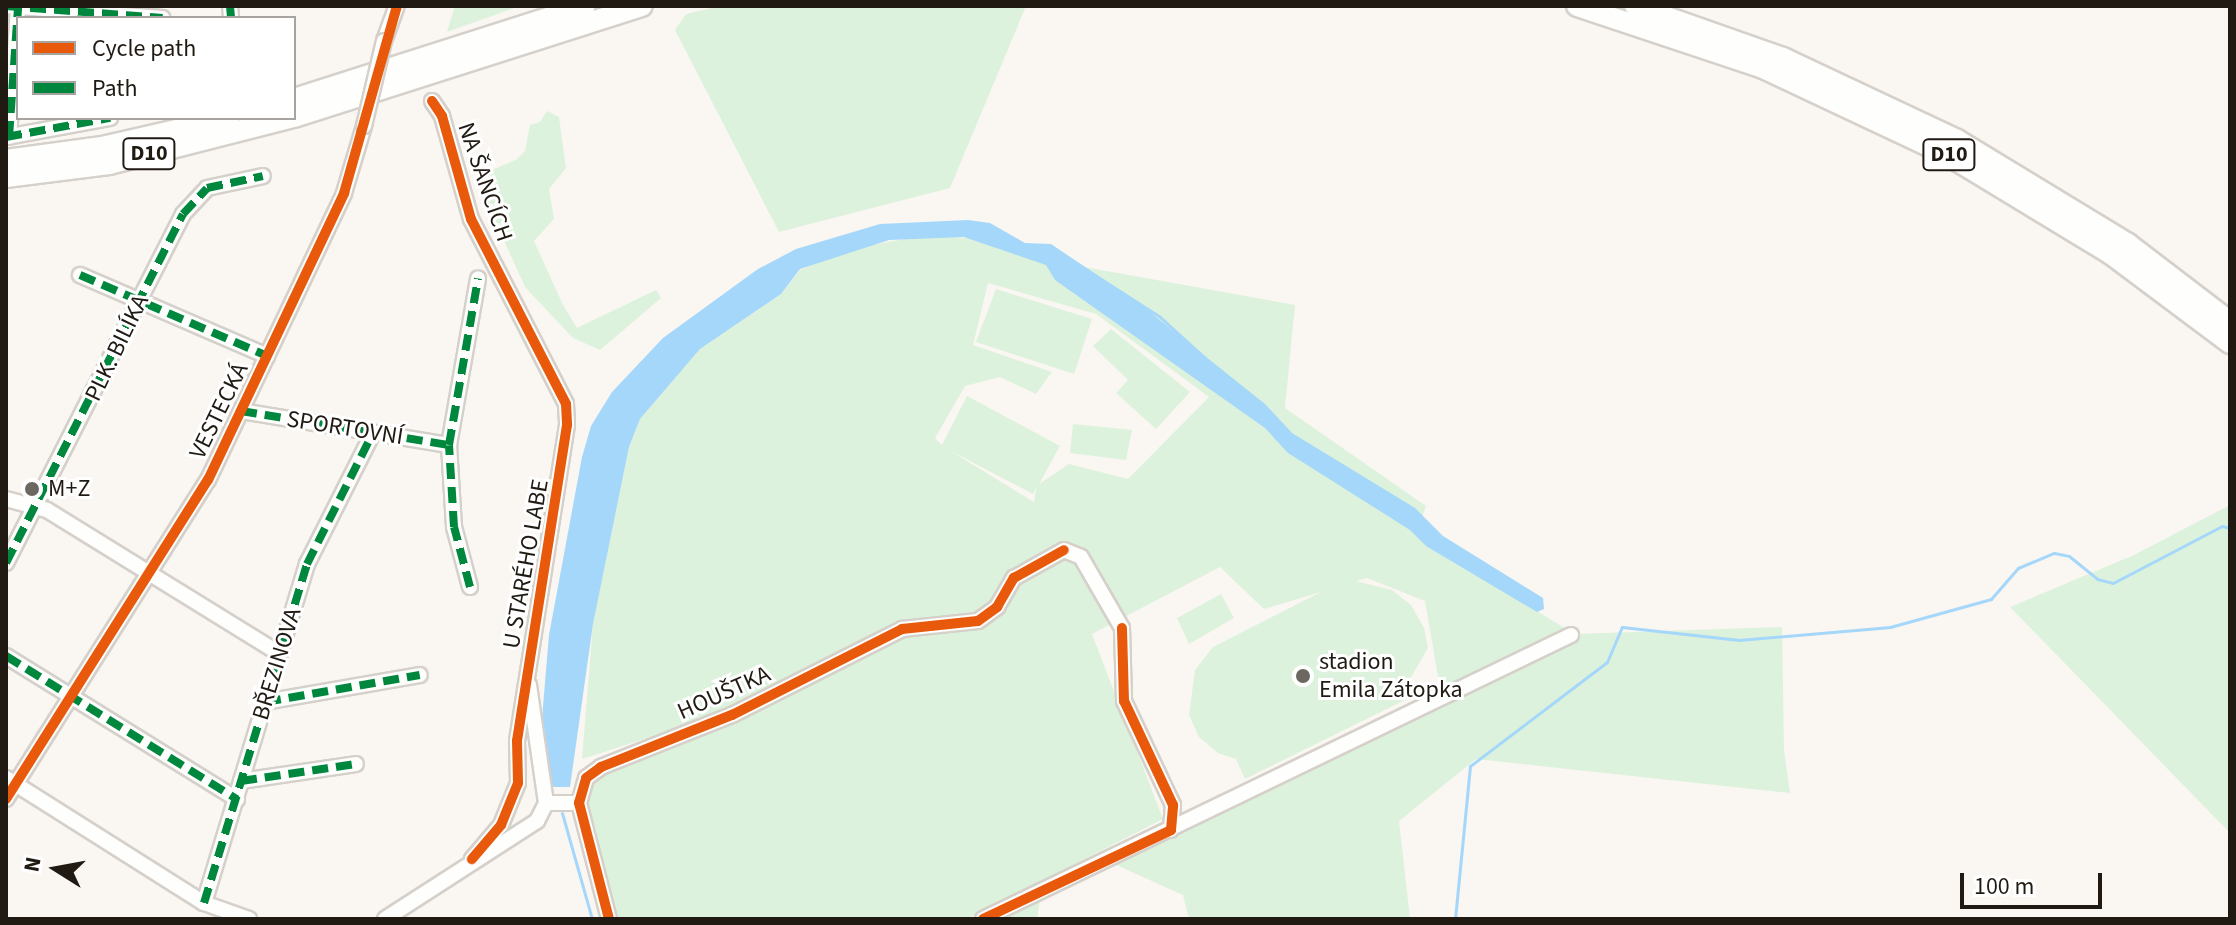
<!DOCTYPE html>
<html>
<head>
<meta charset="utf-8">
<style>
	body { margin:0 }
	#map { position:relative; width:2236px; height:925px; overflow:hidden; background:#faf6f2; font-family:"Source Sans 3",sans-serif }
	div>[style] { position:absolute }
	.green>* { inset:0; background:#ddf2dc }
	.water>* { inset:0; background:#a5d7fa }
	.stream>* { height:3px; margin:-1.5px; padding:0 1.5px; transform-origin:1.5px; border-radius:1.5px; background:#a5d7fa }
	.roads { filter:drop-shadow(2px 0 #d5d0ca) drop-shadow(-2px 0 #d5d0ca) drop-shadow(0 2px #d5d0ca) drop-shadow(0 -2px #d5d0ca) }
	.minor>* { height:14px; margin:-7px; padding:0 7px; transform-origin:7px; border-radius:7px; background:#fefefd }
	.highway>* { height:20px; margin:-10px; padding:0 10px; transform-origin:10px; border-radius:10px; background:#fefefd }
	.bridges { filter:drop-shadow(2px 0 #d5d0ca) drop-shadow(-2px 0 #d5d0ca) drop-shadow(0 2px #d5d0ca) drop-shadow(0 -2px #d5d0ca) }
	.minor-bridge>* { height:14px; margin:-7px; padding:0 7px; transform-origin:7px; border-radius:7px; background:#fefefd }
	.quiet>* { height:8px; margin-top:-4px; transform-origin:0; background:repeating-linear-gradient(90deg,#00873e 0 16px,transparent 0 24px) }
	.cycleway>* { height:10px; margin:-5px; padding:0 5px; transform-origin:5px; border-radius:5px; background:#e8590c }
	.dots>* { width:22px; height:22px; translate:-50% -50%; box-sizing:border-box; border:4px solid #fff; border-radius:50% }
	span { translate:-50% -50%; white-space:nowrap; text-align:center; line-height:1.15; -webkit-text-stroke:6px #fff; paint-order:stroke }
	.shield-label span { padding:2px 6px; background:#fff; border:2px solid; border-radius:6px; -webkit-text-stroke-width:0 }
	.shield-label { font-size:22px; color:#201a13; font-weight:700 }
	.street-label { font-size:24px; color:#201a13 }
	.poi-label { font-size:24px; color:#201a13 }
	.left { translate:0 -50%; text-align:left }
	.frame { position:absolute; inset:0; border:8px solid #201a13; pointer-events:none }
	.legend { position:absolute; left:16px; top:16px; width:280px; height:104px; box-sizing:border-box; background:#fff; border:2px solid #a6a3a1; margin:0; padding:10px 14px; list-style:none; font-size:24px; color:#201a13 }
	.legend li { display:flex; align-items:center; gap:16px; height:40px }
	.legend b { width:40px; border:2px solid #a6a3a1 }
	.north { position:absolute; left:16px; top:829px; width:80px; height:80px; -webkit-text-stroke:6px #fff; paint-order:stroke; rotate:281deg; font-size:22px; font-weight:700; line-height:32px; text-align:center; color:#201a13 }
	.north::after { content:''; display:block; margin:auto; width:28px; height:36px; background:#201a13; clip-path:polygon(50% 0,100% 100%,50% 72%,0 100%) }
	.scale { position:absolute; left:1960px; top:873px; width:142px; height:36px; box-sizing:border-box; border:4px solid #201a13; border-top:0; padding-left:10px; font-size:24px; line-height:28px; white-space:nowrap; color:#201a13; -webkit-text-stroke:6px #fff; paint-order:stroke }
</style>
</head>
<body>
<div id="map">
	<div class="green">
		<div style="clip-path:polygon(455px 6px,520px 6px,447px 32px)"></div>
		<div style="clip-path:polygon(720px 6px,1026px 6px,950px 188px,779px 232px,675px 30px,686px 14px)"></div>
		<div style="clip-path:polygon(547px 111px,559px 117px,566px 168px,549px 189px,554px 219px,534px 241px,563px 305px,577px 328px,656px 290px,661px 298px,600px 350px,573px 338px,525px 287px,484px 196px,480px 175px,516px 160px,525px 151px,530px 125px,540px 122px)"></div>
		<div style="clip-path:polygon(evenodd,923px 236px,970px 238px,1023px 256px,1295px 305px,1285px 408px,1426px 506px,1416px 535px,1574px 634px,1782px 627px,1784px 750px,1790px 793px,1476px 759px,1399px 821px,1410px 919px,1189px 919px,1183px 895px,1112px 863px,1441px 694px,1425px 601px,1367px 578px,1356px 581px,1392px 590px,1411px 605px,1424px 628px,1428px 648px,1407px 684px,1413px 696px,1245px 779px,1236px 759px,1218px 753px,1199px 737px,1189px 715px,1195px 670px,1213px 647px,1321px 592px,1264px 609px,1220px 567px,1092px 634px,1163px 819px,967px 919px,614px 919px,596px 829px,572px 804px,609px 766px,686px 741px,682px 727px,582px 759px,593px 623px,629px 447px,640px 419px,700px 349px,781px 294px,800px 270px,853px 248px,923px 236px,988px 283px,1096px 314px,1209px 397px,1128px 479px,1069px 464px,1039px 484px,1060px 446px,967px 396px,942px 445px,935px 438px,965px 386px,1000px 377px,1036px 394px,1052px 372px,973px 345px,988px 283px,923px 236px,949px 450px,1033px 494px,1036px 488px,1034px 502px,949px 450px)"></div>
		<div style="clip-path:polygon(996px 289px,1092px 319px,1074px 374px,976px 342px)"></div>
		<div style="clip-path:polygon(1111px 329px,1190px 392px,1156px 429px,1116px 393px,1128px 380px,1093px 346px)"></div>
		<div style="clip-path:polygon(1073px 424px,1132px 430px,1126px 460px,1070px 453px)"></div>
		<div style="clip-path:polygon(2230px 505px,2230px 833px,2010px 607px,2134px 555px)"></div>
		<div style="clip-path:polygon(1221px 594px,1234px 618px,1189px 644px,1177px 618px)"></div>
		<div style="clip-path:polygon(1041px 894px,1037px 919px,999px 919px)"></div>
	</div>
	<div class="water">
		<div style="clip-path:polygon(968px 220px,990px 223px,1025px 243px,1051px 244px,1141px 305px,1265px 404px,1292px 433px,1415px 508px,1443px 536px,1543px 598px,1544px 609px,1537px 612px,1426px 546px,1410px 530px,1288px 453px,1265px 428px,1055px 280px,1046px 265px,964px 237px,889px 240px,800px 269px,781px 294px,700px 349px,640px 419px,629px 447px,593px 624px,570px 787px,552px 787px,541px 730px,549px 635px,582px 457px,591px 426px,612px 392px,663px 338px,758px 269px,796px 249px,880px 224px)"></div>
	</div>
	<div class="stream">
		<div style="left:1053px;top:248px;width:127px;rotate:32.8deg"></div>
		<div style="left:1160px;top:317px;width:61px;rotate:42.3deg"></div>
		<div style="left:562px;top:813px;width:110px;rotate:74.2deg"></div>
		<div style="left:1455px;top:919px;width:154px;rotate:-84.4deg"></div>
		<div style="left:1470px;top:766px;width:172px;rotate:-37.2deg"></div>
		<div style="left:1607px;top:662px;width:38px;rotate:-67deg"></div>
		<div style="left:1622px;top:627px;width:118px;rotate:6.3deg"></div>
		<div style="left:1739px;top:640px;width:152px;rotate:-4.9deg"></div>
		<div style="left:1890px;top:627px;width:105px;rotate:-15.5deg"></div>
		<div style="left:1991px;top:599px;width:41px;rotate:-48.9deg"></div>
		<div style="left:2018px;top:568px;width:39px;rotate:-23deg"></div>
		<div style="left:2054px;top:553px;width:15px;rotate:11deg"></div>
		<div style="left:2069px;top:556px;width:36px;rotate:39deg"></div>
		<div style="left:2097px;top:579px;width:16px;rotate:14deg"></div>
		<div style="left:2113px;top:583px;width:123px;rotate:-27.6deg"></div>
		<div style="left:2222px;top:526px;width:8px;rotate:14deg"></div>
	</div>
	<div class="roads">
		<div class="minor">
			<div style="left:6px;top:6px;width:157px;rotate:4.4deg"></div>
			<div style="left:230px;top:6px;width:12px;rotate:85deg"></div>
			<div style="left:384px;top:41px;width:37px;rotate:-70deg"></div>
			<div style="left:432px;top:101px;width:18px;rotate:56deg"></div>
			<div style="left:442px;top:116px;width:107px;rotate:74.3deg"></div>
			<div style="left:471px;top:219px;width:208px;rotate:62.8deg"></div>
			<div style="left:566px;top:404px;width:21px;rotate:87deg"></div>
			<div style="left:567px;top:425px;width:320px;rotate:99deg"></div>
			<div style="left:517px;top:741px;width:42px;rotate:88.6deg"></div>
			<div style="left:518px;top:783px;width:45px;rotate:112deg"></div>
			<div style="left:501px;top:825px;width:45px;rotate:130.5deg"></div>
			<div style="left:6px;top:137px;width:106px;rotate:-10.4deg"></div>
			<div style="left:9px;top:137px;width:130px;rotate:-86deg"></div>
			<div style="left:80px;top:275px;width:204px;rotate:23.4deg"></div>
			<div style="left:241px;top:411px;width:211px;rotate:9.3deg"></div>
			<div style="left:6px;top:499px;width:42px;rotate:15deg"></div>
			<div style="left:47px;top:510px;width:274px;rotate:31.7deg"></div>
			<div style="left:6px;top:563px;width:391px;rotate:-63.1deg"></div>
			<div style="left:183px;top:214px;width:35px;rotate:-47deg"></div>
			<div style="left:207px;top:188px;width:57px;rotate:-12.1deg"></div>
			<div style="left:470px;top:587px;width:62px;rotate:-104.9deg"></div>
			<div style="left:454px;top:527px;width:82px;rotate:-93.5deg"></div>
			<div style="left:449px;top:445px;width:169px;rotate:-80.1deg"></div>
			<div style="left:6px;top:656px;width:272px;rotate:31.8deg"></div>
			<div style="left:529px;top:685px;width:119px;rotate:81.8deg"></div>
			<div style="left:265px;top:702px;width:157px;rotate:-9.9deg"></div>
			<div style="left:6px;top:778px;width:234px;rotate:32.3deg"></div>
			<div style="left:204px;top:903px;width:48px;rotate:19.6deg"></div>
			<div style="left:241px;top:781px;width:116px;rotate:-8.4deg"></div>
			<div style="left:6px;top:799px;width:378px;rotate:-57.7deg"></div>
			<div style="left:208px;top:480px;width:318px;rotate:-64.6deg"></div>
			<div style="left:344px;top:193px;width:70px;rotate:-73.4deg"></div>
			<div style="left:546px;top:803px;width:33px"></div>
			<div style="left:204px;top:903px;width:354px;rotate:-73.1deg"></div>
			<div style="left:307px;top:564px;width:147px;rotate:-63.3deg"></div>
			<div style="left:385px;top:919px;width:181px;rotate:-32.8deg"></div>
			<div style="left:537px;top:821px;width:20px;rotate:-63deg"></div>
			<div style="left:609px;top:919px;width:120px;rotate:-104.5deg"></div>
			<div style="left:579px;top:803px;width:26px;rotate:-74deg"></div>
			<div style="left:586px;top:778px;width:19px;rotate:-36deg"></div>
			<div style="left:601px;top:767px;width:141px;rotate:-21.7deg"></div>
			<div style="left:732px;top:715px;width:191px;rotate:-26.8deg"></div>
			<div style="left:902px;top:629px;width:76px;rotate:-6deg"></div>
			<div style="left:978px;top:621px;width:24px;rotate:-36deg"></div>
			<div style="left:997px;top:607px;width:34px;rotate:-60deg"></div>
			<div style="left:1014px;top:578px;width:57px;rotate:-29.2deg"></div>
			<div style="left:1064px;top:550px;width:18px;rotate:22deg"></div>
			<div style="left:1081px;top:557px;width:82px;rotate:60deg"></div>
			<div style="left:1122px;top:628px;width:73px;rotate:88.4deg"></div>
			<div style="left:1124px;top:701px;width:115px;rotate:64.8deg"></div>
			<div style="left:1173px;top:805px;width:25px;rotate:95deg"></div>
			<div style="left:983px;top:919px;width:653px;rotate:-25.78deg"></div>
		</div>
		<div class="highway">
			<div style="left:1577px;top:6px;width:196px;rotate:18.4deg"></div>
			<div style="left:1763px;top:68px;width:202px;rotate:25.2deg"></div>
			<div style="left:1946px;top:154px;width:193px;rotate:31.2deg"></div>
			<div style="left:2111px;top:254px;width:149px;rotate:36.8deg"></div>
			<div style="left:1635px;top:6px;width:157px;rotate:19.4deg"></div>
			<div style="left:1783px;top:58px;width:192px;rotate:25.2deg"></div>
			<div style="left:1957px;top:140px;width:200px;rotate:31.3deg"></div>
			<div style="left:2128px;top:244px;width:128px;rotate:37.4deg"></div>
			<div style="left:294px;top:99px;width:305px;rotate:-17.7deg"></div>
			<div style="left:294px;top:117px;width:365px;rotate:-17.7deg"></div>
			<div style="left:6px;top:160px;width:97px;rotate:-7.7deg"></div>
			<div style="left:102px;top:147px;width:130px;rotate:-12.9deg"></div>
			<div style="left:6px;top:177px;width:104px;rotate:-7.2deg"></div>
			<div style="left:109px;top:164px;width:187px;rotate:-14.3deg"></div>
		</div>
	</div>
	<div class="bridges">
		<div class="minor-bridge">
			<div style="left:364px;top:126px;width:87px;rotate:-76.8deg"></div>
		</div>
	</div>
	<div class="quiet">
		<div style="left:6px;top:6px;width:157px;rotate:4.4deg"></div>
		<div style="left:230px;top:6px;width:12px;rotate:85deg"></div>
		<div style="left:6px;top:137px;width:106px;rotate:-10.4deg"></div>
		<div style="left:9px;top:137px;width:130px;rotate:-86deg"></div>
		<div style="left:80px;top:275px;width:204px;rotate:23.4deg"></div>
		<div style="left:241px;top:411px;width:211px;rotate:9.3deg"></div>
		<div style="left:6px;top:563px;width:391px;rotate:-63.1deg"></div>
		<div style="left:183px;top:214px;width:35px;rotate:-47deg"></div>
		<div style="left:207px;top:188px;width:57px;rotate:-12.1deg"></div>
		<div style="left:470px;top:587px;width:62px;rotate:-104.9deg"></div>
		<div style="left:454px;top:527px;width:82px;rotate:-93.5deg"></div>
		<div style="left:449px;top:445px;width:169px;rotate:-80.1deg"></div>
		<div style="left:6px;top:656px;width:272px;rotate:31.8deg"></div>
		<div style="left:265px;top:702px;width:157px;rotate:-9.9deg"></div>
		<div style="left:241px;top:781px;width:116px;rotate:-8.4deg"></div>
		<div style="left:204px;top:903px;width:354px;rotate:-73.1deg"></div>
		<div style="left:307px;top:564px;width:147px;rotate:-63.3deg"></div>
	</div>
	<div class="cycleway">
		<div style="left:432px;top:101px;width:18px;rotate:56deg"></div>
		<div style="left:442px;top:116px;width:107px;rotate:74.3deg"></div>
		<div style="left:471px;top:219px;width:208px;rotate:62.8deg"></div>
		<div style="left:566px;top:404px;width:21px;rotate:87deg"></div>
		<div style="left:567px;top:425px;width:320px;rotate:99deg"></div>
		<div style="left:517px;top:741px;width:42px;rotate:88.6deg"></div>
		<div style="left:518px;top:783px;width:45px;rotate:112deg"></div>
		<div style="left:501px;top:825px;width:45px;rotate:130.5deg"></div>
		<div style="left:6px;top:799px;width:378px;rotate:-57.7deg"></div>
		<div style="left:208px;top:480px;width:318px;rotate:-64.6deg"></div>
		<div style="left:344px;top:193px;width:194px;rotate:-74.2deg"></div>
		<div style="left:609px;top:919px;width:120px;rotate:-104.5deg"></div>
		<div style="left:579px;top:803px;width:26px;rotate:-74deg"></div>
		<div style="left:586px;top:778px;width:19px;rotate:-36deg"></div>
		<div style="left:601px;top:767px;width:141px;rotate:-21.7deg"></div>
		<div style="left:732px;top:715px;width:191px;rotate:-26.8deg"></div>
		<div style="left:902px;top:629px;width:76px;rotate:-6deg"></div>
		<div style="left:978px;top:621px;width:24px;rotate:-36deg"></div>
		<div style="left:997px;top:607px;width:34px;rotate:-60deg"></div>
		<div style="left:1014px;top:578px;width:57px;rotate:-29.2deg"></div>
		<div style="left:983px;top:919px;width:208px;rotate:-25.3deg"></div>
		<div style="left:1171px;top:830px;width:25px;rotate:-85deg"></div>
		<div style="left:1173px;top:805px;width:115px;rotate:-115.2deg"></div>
		<div style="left:1124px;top:701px;width:73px;rotate:-91.6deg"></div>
	</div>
	<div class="dots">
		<div style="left:32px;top:489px;background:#6c6761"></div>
		<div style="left:1303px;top:676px;background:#6c6761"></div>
	</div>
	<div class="shield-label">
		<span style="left:149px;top:154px">D10</span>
		<span style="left:1949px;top:155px">D10</span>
	</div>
	<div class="street-label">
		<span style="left:485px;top:182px;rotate:71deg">NA ŠANCÍCH</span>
		<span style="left:117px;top:348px;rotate:-64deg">PLK. BILÍKA</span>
		<span style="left:219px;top:411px;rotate:-64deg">VESTECKÁ</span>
		<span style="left:345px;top:428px;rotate:9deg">SPORTOVNÍ</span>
		<span style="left:526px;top:564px;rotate:-80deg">U STARÉHO LABE</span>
		<span style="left:277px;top:664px;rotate:-73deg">BŘEZINOVA</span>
		<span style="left:724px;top:693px;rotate:-24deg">HOUŠTKA</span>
	</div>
	<div class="poi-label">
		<span class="left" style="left:48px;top:489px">M+Z</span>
		<span class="left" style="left:1319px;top:676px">stadion<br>Emila Zátopka</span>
	</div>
	<div class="frame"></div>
	<ul class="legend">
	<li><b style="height:10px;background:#e8590c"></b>Cycle path</li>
	<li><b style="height:10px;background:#00873e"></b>Path</li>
	</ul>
	<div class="north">N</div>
	<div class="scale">100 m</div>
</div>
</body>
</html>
